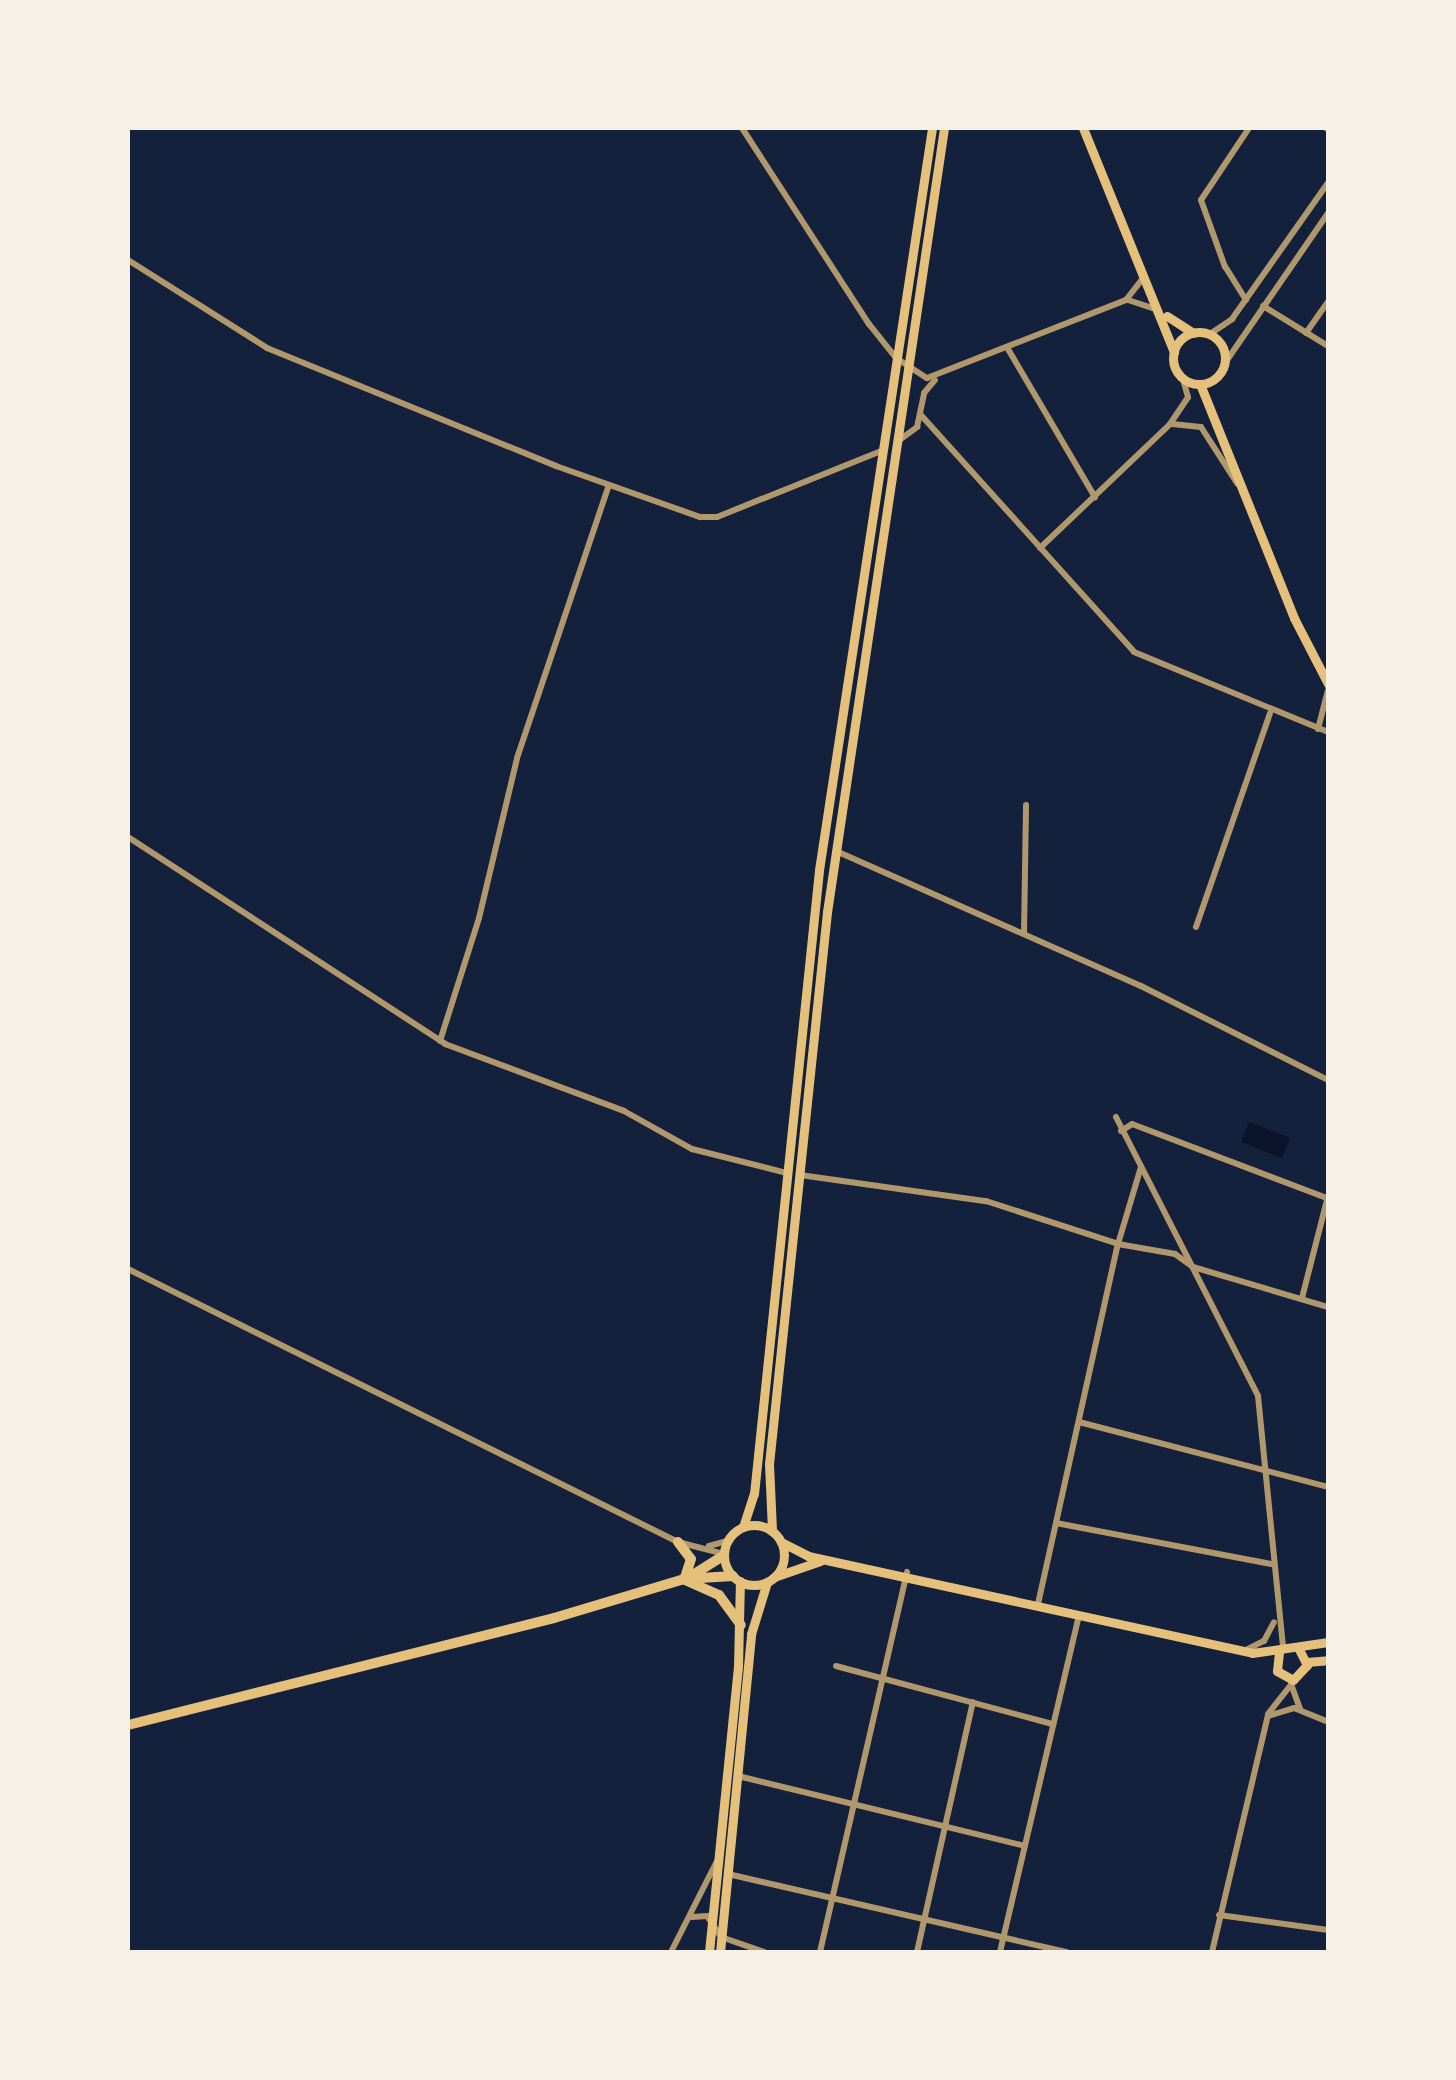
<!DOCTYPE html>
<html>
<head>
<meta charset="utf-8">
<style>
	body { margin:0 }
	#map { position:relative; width:1456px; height:2080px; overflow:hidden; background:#14213d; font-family:Poppins,sans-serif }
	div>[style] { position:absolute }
	.water>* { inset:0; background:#0b132b }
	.minor>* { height:6px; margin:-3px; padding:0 3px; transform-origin:3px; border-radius:3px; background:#b1986c }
	.secondary>* { height:9px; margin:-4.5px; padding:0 4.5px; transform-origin:4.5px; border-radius:4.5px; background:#e5c07b }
	.secondary>.ring { margin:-4.5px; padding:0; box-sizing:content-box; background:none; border:9px solid #e5c07b; border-radius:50% }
	.primary>* { height:9px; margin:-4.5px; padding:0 4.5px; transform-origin:4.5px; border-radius:4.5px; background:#e5c07b }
	.primary>.ring { margin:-4.5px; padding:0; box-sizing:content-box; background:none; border:9px solid #e5c07b; border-radius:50% }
	.trunk>* { height:10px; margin:-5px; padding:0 5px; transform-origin:5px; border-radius:5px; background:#e5c07b }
	span { translate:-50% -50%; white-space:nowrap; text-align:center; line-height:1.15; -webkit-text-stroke:10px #f6f1e7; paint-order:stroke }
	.frame { position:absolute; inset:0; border:130px solid #f6f1e7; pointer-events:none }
</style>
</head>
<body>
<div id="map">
	<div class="water">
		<div style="clip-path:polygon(1249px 1122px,1290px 1138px,1282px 1158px,1241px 1142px)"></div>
	</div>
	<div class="minor">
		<div style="left:742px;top:128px;width:234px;rotate:57.1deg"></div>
		<div style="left:869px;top:324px;width:43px;rotate:51.5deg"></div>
		<div style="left:896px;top:358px;width:37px;rotate:33deg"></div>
		<div style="left:927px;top:378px;width:214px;rotate:-21.4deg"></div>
		<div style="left:1126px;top:300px;width:28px;rotate:-52deg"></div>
		<div style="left:1326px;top:128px;width:2px;rotate:27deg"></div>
		<div style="left:128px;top:260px;width:165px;rotate:32.3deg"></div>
		<div style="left:267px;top:348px;width:312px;rotate:22.2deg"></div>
		<div style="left:556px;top:466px;width:153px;rotate:19.5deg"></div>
		<div style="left:700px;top:517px;width:17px"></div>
		<div style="left:717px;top:517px;width:177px;rotate:-21.9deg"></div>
		<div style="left:1128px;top:300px;width:26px;rotate:18deg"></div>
		<div style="left:1246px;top:300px;width:39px;rotate:-122deg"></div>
		<div style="left:1225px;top:267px;width:71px;rotate:-109.7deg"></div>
		<div style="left:1201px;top:200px;width:87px;rotate:-56.3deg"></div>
		<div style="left:1263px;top:306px;width:76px;rotate:31.6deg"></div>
		<div style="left:1306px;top:333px;width:38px;rotate:-55deg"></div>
		<div style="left:1210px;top:334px;width:27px;rotate:-34deg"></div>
		<div style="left:1232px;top:319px;width:166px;rotate:-54.8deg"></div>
		<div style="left:1008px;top:349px;width:172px;rotate:59.6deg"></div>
		<div style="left:1225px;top:363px;width:182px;rotate:-55.5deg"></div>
		<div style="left:920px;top:414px;width:320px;rotate:48deg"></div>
		<div style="left:1134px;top:652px;width:210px;rotate:22.4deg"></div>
		<div style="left:1172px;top:424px;width:29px;rotate:6deg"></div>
		<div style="left:1201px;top:427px;width:67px;rotate:57.3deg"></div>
		<div style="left:898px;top:441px;width:24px;rotate:-36deg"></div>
		<div style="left:917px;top:427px;width:35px;rotate:-78deg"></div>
		<div style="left:924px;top:393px;width:17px;rotate:-50deg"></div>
		<div style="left:1040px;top:548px;width:180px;rotate:-43.6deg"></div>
		<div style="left:1170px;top:424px;width:32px;rotate:-56deg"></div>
		<div style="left:1188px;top:397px;width:19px;rotate:-106deg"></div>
		<div style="left:1318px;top:729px;width:40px;rotate:-75.6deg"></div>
		<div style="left:128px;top:837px;width:379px;rotate:33.1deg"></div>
		<div style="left:445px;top:1044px;width:191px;rotate:20.5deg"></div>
		<div style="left:624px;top:1111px;width:78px;rotate:29.2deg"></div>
		<div style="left:692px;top:1149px;width:98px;rotate:14.2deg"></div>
		<div style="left:836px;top:851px;width:334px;rotate:23.9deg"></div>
		<div style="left:1141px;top:986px;width:209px;rotate:26.7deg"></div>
		<div style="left:1196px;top:927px;width:226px;rotate:-70.9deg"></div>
		<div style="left:1024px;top:934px;width:129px;rotate:-89.1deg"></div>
		<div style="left:440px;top:1041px;width:129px;rotate:-72.4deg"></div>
		<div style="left:479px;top:918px;width:164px;rotate:-76.6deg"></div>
		<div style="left:517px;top:758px;width:286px;rotate:-71.4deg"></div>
		<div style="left:1116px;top:1117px;width:313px;rotate:63deg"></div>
		<div style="left:1258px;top:1396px;width:253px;rotate:84.3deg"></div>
		<div style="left:1121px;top:1131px;width:13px;rotate:-32deg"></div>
		<div style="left:1132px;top:1124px;width:209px;rotate:20.8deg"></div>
		<div style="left:800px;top:1175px;width:188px;rotate:8deg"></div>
		<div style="left:986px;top:1201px;width:139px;rotate:18deg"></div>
		<div style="left:1118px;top:1244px;width:58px;rotate:10deg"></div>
		<div style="left:1175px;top:1254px;width:22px;rotate:36deg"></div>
		<div style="left:1193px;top:1267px;width:141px;rotate:16.5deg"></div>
		<div style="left:128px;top:1269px;width:614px;rotate:26.4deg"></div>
		<div style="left:678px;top:1542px;width:48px;rotate:14.6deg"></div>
		<div style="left:1302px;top:1298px;width:105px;rotate:-75.7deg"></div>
		<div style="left:1079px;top:1422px;width:257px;rotate:14.6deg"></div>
		<div style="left:1056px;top:1523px;width:219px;rotate:10.8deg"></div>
		<div style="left:709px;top:1546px;width:19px;rotate:-16deg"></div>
		<div style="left:1038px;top:1604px;width:369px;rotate:-77.5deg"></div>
		<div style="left:1118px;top:1244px;width:80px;rotate:-73.4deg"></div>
		<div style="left:1246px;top:1650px;width:20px;rotate:-27deg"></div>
		<div style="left:1264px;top:1641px;width:21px;rotate:-62deg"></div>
		<div style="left:836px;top:1666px;width:225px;rotate:15deg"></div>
		<div style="left:1291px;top:1684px;width:27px;rotate:70deg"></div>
		<div style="left:1268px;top:1714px;width:42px;rotate:-51.8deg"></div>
		<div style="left:738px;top:1776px;width:295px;rotate:13.7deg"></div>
		<div style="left:728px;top:1874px;width:348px;rotate:13deg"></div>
		<div style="left:1219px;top:1915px;width:110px;rotate:7.8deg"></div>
		<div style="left:692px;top:1917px;width:15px;rotate:-4deg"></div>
		<div style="left:707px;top:1916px;width:25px;rotate:56deg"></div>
		<div style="left:721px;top:1937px;width:46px;rotate:19.2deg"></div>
		<div style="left:671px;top:1952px;width:100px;rotate:-63.2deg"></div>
		<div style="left:820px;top:1952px;width:390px;rotate:-77.1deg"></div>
		<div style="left:917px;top:1952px;width:256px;rotate:-77.4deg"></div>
		<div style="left:1000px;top:1952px;width:346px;rotate:-76.8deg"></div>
		<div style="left:1212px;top:1952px;width:243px;rotate:-76.7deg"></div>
		<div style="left:1268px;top:1716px;width:27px;rotate:-17deg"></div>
		<div style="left:1294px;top:1708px;width:37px;rotate:22deg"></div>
	</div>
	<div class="secondary">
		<div style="left:1083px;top:128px;width:242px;rotate:67.9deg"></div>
		<div style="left:1167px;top:316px;width:31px;rotate:33deg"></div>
		<div class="ring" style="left:1173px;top:332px;width:43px;height:43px"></div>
		<div style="left:1200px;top:384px;width:252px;rotate:68.1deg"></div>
		<div style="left:1294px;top:618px;width:74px;rotate:62.7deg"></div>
		<div style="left:781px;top:1542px;width:30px;rotate:27deg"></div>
		<div style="left:808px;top:1556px;width:454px;rotate:12.3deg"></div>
		<div style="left:1252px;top:1653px;width:77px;rotate:-8.2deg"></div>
		<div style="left:774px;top:1577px;width:49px;rotate:-19.2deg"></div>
		<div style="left:1279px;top:1652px;width:19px;rotate:96deg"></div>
		<div style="left:1277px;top:1671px;width:18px;rotate:29deg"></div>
		<div style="left:1293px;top:1680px;width:21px;rotate:-47deg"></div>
		<div style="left:1307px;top:1665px;width:18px;rotate:-117deg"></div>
		<div style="left:1307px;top:1662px;width:21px;rotate:-5deg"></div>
	</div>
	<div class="primary">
		<div class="ring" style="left:724px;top:1525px;width:51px;height:51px"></div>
		<div style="left:743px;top:1527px;width:35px;rotate:-72deg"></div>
		<div style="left:754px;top:1494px;width:627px;rotate:-84.05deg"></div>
		<div style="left:819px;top:870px;width:751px;rotate:-81.34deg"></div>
		<div style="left:772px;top:1530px;width:66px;rotate:-92.6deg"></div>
		<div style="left:769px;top:1464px;width:555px;rotate:-84deg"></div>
		<div style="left:827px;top:912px;width:793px;rotate:-81.51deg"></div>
		<div style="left:709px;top:1952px;width:286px;rotate:-84.2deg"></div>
		<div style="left:738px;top:1667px;width:86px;rotate:-88.7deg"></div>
		<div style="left:720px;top:1952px;width:320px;rotate:-84.4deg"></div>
		<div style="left:751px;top:1634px;width:54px;rotate:-72.9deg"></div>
	</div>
	<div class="trunk">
		<div style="left:678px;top:1542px;width:21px;rotate:53deg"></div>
		<div style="left:691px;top:1559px;width:20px;rotate:108deg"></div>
		<div style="left:691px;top:1576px;width:39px;rotate:-32deg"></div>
		<div style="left:685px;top:1580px;width:37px;rotate:24deg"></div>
		<div style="left:719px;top:1595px;width:37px;rotate:54deg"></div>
		<div style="left:128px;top:1725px;width:439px;rotate:-14.1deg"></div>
		<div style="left:554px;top:1618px;width:136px;rotate:-16.7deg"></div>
		<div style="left:684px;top:1579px;width:49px;rotate:-3.5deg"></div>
	</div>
	<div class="frame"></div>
</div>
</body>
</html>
